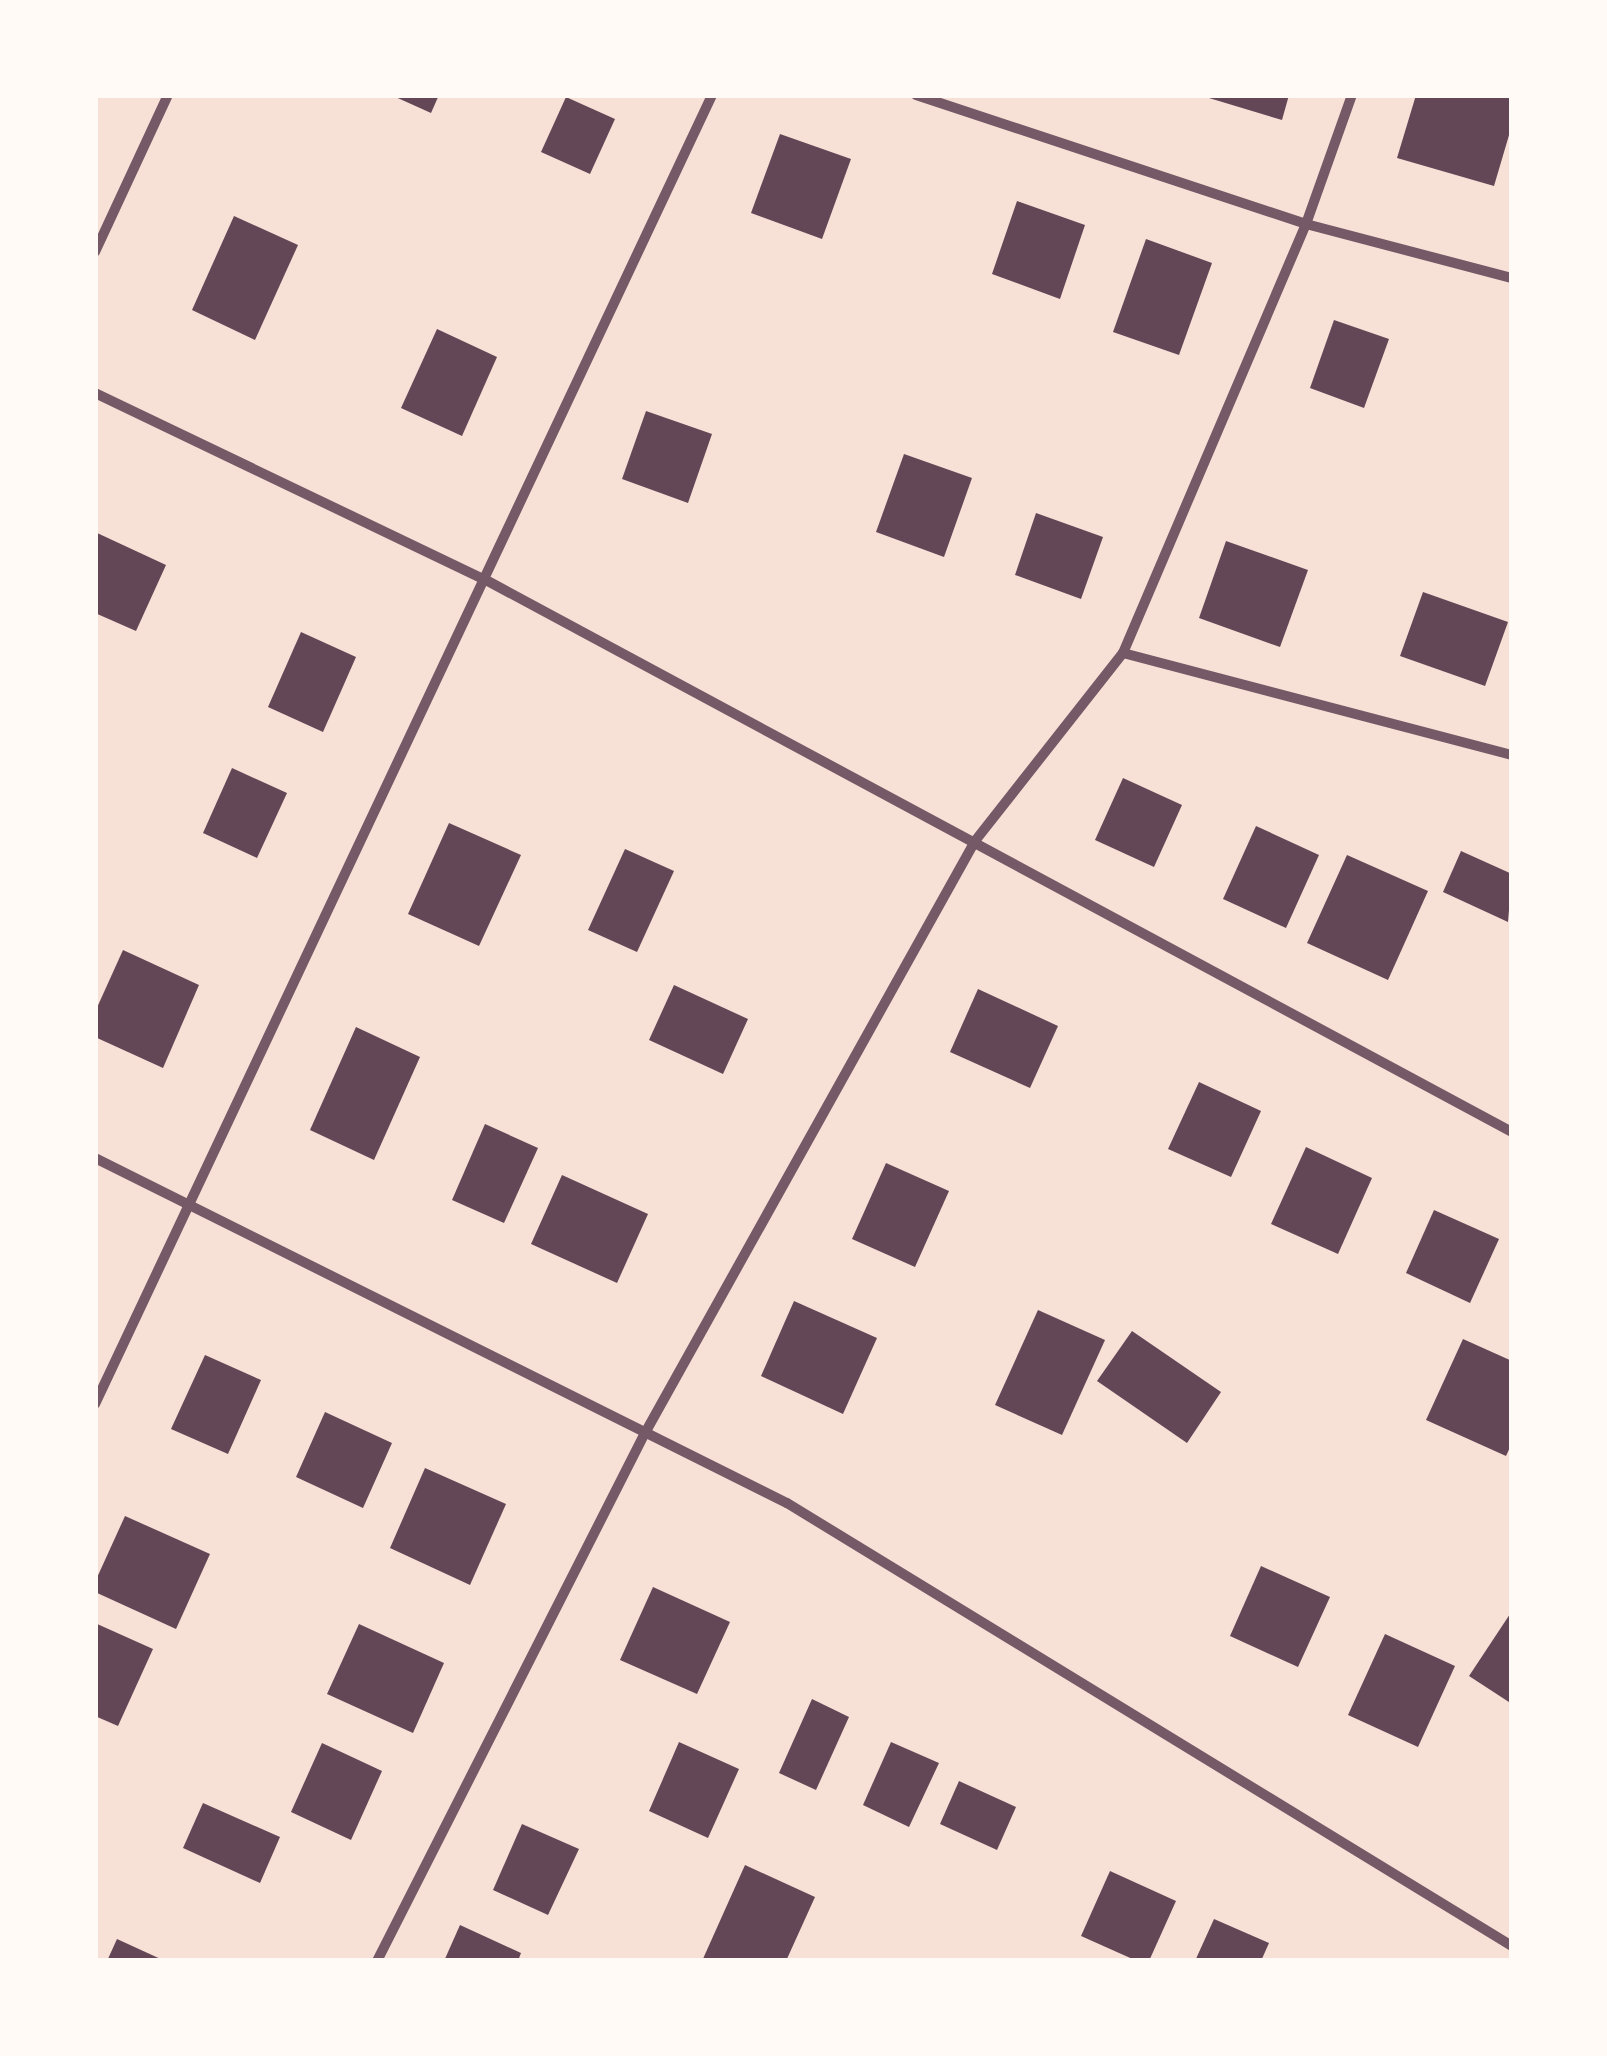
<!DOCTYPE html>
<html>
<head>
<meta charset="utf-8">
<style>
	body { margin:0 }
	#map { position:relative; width:1607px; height:2056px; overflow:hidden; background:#f7e1d7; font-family:"Source Serif 4",serif }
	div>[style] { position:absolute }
	.building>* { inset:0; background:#644757 }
	.minor>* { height:10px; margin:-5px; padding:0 5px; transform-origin:5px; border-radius:5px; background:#755966 }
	span { translate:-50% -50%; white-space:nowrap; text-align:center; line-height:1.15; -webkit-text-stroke:8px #fffaf5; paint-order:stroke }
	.frame { position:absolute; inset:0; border:98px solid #fffaf5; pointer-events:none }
</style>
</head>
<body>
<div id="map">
	<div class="building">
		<div style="clip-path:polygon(391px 95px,439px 95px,431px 113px)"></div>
		<div style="clip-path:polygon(1199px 95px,1289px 95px,1282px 120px)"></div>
		<div style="clip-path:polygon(1416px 95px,1512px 95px,1512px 125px,1494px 186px,1397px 158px)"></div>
		<div style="clip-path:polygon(566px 97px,615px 119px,590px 174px,541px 152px)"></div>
		<div style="clip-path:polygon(780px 134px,851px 159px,822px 239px,751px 213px)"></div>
		<div style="clip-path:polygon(1017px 201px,1085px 225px,1060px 299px,992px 274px)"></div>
		<div style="clip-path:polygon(234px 216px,298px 245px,255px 340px,192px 310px)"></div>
		<div style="clip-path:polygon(1146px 239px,1212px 263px,1179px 355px,1113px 332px)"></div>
		<div style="clip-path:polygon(1334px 320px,1389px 339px,1364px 408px,1310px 388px)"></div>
		<div style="clip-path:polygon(437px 329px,497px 357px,462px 436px,401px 408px)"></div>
		<div style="clip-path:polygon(646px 411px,712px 434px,688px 503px,622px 479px)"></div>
		<div style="clip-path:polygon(904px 454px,972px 478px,944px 557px,876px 532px)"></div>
		<div style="clip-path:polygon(1036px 513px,1103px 537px,1081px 599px,1015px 575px)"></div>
		<div style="clip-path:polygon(95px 532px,166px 565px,136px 631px,95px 613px)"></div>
		<div style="clip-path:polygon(1226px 541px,1308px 570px,1280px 647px,1199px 618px)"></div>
		<div style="clip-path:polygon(1423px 592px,1508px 622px,1485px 686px,1400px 656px)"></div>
		<div style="clip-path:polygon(301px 632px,356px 657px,323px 732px,268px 707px)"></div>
		<div style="clip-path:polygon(232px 768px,287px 793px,257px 858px,203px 833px)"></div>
		<div style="clip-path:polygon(1123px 778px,1182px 805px,1154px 867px,1095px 840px)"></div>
		<div style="clip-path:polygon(449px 823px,521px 855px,479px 946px,408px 914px)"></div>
		<div style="clip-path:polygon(1256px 826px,1319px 855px,1286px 928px,1223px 899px)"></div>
		<div style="clip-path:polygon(625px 849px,674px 871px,637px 952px,588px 930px)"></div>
		<div style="clip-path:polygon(1461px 851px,1512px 874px,1508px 922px,1443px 892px)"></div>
		<div style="clip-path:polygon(1347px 855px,1428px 891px,1388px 980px,1307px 943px)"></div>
		<div style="clip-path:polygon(123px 950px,199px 985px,163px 1068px,95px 1037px,95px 1012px)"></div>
		<div style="clip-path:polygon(674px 985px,748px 1019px,723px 1074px,649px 1040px)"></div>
		<div style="clip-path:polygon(978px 989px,1058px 1026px,1030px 1088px,950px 1052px)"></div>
		<div style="clip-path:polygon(356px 1027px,420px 1057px,374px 1160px,310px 1130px)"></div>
		<div style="clip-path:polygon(1199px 1082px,1261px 1111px,1231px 1177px,1168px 1149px)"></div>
		<div style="clip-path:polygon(485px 1124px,538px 1148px,504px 1223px,452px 1200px)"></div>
		<div style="clip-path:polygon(1306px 1147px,1372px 1178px,1338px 1254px,1271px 1224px)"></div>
		<div style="clip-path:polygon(886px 1163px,949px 1191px,915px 1267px,852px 1239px)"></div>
		<div style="clip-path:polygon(562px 1175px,648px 1214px,617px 1283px,531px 1244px)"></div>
		<div style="clip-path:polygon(1434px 1210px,1499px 1239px,1470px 1303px,1406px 1273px)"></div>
		<div style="clip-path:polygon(794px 1301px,877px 1338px,843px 1414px,761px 1376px)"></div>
		<div style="clip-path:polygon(1038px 1310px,1105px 1340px,1062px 1435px,995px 1405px)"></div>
		<div style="clip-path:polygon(1132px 1331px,1221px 1392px,1187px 1443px,1097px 1381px)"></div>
		<div style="clip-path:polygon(1463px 1339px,1512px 1361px,1512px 1443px,1506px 1456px,1426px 1420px)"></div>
		<div style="clip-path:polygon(205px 1355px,261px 1380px,228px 1454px,171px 1429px)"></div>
		<div style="clip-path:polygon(325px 1412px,392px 1443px,363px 1508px,296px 1477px)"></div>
		<div style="clip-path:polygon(425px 1468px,506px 1504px,470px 1585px,390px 1548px)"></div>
		<div style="clip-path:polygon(125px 1516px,210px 1554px,176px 1629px,95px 1592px,95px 1582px)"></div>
		<div style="clip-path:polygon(1261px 1566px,1330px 1597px,1298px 1667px,1230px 1636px)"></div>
		<div style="clip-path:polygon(653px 1587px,730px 1622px,697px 1694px,620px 1660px)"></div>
		<div style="clip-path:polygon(1512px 1611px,1512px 1704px,1469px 1676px)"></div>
		<div style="clip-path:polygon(95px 1623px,153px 1649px,118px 1726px,95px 1716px)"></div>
		<div style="clip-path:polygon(359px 1624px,444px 1663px,413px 1733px,327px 1694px)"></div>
		<div style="clip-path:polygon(1385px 1634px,1455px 1666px,1418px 1747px,1348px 1715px)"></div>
		<div style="clip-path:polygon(812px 1699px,849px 1717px,816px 1790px,779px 1773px)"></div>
		<div style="clip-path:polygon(679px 1742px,739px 1769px,708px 1838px,649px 1811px)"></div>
		<div style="clip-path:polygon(891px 1742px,939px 1763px,909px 1827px,863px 1805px)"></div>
		<div style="clip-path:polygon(322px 1743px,382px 1771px,351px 1840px,291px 1812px)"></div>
		<div style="clip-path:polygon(959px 1781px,1016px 1807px,997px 1850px,940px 1824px)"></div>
		<div style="clip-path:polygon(203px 1803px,280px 1837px,260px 1883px,183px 1848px)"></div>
		<div style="clip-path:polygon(522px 1824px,579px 1849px,548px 1915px,493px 1890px)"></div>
		<div style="clip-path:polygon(745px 1865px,815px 1897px,786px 1961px,702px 1961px)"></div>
		<div style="clip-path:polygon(1110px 1871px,1176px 1901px,1149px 1961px,1137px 1961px,1081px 1936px)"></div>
		<div style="clip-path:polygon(1214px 1919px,1269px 1943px,1261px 1961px,1195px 1961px)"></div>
		<div style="clip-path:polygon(460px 1925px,521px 1953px,518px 1961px,444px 1961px)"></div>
		<div style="clip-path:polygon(117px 1939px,165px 1961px,107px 1961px)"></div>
	</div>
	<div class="minor">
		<div style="left:916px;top:95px;width:411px;rotate:18.3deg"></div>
		<div style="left:1306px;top:224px;width:213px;rotate:14.7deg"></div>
		<div style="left:95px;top:252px;width:173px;rotate:-65.1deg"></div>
		<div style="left:95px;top:393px;width:431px;rotate:25.6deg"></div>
		<div style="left:484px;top:579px;width:1167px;rotate:28.28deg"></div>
		<div style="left:1123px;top:653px;width:402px;rotate:14.7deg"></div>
		<div style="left:95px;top:1158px;width:773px;rotate:26.5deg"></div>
		<div style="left:787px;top:1503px;width:850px;rotate:31.43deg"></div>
		<div style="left:95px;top:1404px;width:1447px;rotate:-64.76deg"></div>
		<div style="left:377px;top:1961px;width:592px;rotate:-63.09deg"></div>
		<div style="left:645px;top:1433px;width:678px;rotate:-60.86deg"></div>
		<div style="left:975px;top:841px;width:239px;rotate:-51.8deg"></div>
		<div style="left:1123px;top:653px;width:466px;rotate:-66.9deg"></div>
		<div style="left:1306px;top:224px;width:137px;rotate:-70.4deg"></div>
	</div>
	<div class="frame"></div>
</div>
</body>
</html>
